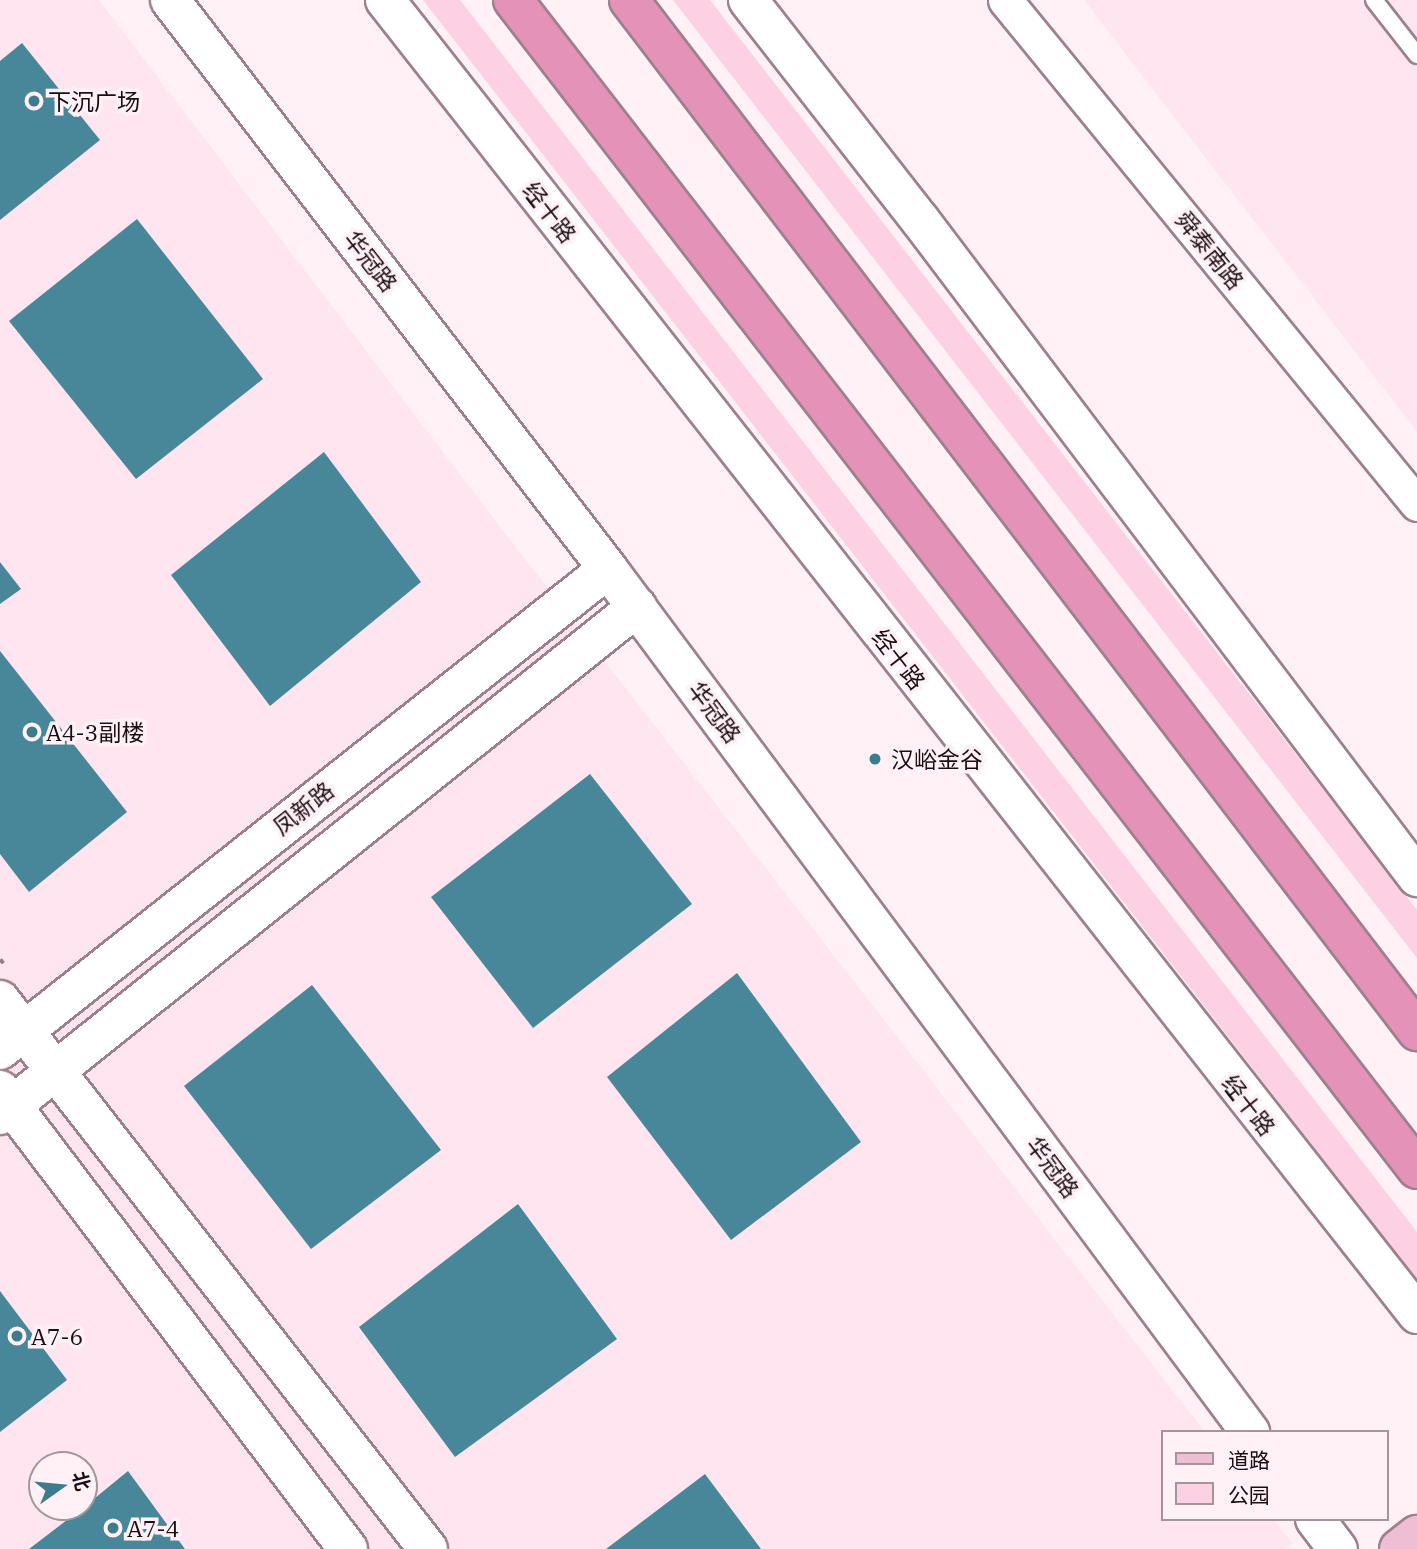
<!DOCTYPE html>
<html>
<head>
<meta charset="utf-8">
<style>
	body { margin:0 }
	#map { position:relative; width:1417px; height:1549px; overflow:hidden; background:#fff1f6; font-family:"IBM Plex Serif","Noto Sans SC",serif }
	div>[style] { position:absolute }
	.built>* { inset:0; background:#fee5ef }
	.green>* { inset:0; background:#fed0e3 }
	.building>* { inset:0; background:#48879a }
	.path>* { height:4.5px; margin-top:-2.25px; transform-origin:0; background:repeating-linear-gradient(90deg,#8f8287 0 5px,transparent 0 8.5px) }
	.roads { filter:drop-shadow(2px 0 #9e808d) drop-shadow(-2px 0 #9e808d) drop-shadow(0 2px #9e808d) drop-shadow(0 -2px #9e808d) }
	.lane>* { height:16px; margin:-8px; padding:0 8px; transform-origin:8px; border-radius:8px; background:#fff }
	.street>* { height:33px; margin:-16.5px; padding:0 16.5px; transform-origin:16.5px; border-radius:16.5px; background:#fff }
	.secondary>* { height:38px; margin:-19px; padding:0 19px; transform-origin:19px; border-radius:19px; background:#fff }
	.primary>* { height:38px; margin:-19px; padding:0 19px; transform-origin:19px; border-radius:19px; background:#efbed4 }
	.highway>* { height:38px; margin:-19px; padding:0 19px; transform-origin:19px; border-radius:19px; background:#e492b7 }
	.dots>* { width:19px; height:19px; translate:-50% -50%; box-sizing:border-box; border:4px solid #fff1f6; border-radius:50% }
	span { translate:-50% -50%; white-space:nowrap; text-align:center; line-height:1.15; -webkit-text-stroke:7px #fff1f6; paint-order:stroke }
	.poi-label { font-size:23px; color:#180d12 }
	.left { translate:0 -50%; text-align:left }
	.street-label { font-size:23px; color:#180d12 }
	.legend { position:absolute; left:1161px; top:1430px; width:228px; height:91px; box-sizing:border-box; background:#fff1f6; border:2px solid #a3969b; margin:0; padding:9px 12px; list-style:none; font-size:21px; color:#180d12 }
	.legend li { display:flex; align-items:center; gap:14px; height:35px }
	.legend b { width:35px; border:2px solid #a3969b }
	.north { position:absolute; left:28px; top:1451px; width:70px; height:70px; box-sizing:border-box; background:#fff1f6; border:2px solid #a3969b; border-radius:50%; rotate:75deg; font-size:19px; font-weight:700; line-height:28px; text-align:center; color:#180d12 }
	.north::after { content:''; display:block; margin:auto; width:24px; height:32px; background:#3b7c8f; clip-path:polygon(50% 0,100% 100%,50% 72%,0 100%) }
</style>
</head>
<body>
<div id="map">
	<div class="built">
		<div style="clip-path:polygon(evenodd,0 0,99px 0,507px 536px,1205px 1432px,1163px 1432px,1163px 1519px,1273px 1519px,1292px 1543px,1284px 1549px,0 1549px,0 0,42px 1465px,84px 1465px,84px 1507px,42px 1507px,42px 1465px)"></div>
		<div style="clip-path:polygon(1084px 0,1417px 0,1417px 432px)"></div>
	</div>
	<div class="green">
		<div style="clip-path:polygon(423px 0,460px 0,1417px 1232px,1417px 1280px)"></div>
		<div style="clip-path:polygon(673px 0,710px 0,1417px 910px,1417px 958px)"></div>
	</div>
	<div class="building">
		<div style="clip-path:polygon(22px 43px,100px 140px,0 220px,0 61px)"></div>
		<div style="clip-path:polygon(137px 219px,263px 379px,136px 479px,9px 321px)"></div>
		<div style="clip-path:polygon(324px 452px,421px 582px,270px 706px,171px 575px)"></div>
		<div style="clip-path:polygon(0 562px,21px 589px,0 604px)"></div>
		<div style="clip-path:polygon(0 651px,127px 812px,29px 892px,0 854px)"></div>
		<div style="clip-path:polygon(590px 774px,692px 904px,533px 1028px,431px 897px)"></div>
		<div style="clip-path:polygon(737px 973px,861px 1142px,731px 1240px,607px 1077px)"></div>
		<div style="clip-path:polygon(312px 985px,441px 1150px,311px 1249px,184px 1086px)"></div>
		<div style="clip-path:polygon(518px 1204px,617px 1339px,455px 1457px,359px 1327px)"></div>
		<div style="clip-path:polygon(0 1291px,67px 1380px,0 1432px)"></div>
		<div style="clip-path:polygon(128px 1471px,185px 1549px,29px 1549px,84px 1507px)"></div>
		<div style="clip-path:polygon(705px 1474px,761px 1549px,606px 1549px)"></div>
	</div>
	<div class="path">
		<div style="left:0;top:962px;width:4px;rotate:-34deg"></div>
	</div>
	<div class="roads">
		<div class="lane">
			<div style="left:1374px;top:0;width:70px;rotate:52deg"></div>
		</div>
		<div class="street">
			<div style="left:1005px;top:0;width:651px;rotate:50.74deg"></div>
		</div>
		<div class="secondary">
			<div style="left:170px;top:0;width:718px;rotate:52.41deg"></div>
			<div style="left:608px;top:569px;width:1076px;rotate:53.35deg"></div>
			<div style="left:385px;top:0;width:1671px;rotate:51.85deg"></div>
			<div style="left:748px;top:0;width:279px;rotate:52deg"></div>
			<div style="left:920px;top:220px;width:824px;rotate:52.89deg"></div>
			<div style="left:0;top:1000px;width:696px;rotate:52.06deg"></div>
			<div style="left:0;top:1050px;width:775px;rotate:-38.35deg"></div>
			<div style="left:0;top:1090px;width:576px;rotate:52.83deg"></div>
			<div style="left:0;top:1115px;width:815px;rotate:-38.57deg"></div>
			<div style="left:1315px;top:1519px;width:38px;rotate:53deg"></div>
		</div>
		<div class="primary">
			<div style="left:1399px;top:1549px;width:23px;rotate:-38deg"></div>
		</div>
		<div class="highway">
			<div style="left:513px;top:0;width:1478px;rotate:52.28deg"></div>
			<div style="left:629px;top:0;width:1298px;rotate:52.61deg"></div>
		</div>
	</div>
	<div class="dots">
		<div style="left:34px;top:101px;background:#3b7c8f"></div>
		<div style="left:32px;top:732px;background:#3b7c8f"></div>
		<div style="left:875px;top:759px;background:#3b7c8f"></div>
		<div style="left:17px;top:1336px;background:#3b7c8f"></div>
		<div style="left:113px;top:1528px;background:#3b7c8f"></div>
	</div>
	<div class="poi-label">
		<span class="left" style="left:48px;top:101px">下沉广场</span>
		<span class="left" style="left:46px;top:732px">A4-3副楼</span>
		<span class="left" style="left:891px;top:759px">汉峪金谷</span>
		<span class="left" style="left:31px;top:1336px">A7-6</span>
		<span class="left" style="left:127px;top:1528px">A7-4</span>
	</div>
	<div class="street-label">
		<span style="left:550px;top:212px;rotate:52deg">经十路</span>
		<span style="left:1210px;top:250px;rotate:51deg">舜泰南路</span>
		<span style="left:371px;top:261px;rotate:52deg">华冠路</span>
		<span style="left:899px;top:659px;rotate:52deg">经十路</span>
		<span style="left:715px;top:712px;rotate:53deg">华冠路</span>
		<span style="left:303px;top:808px;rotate:-38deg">凤新路</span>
		<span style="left:1249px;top:1105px;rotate:52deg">经十路</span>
		<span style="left:1053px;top:1167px;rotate:53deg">华冠路</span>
	</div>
	<ul class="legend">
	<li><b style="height:9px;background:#efbed4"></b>道路</li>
	<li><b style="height:19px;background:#fed0e3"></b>公园</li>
	</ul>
	<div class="north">北</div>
</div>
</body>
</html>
